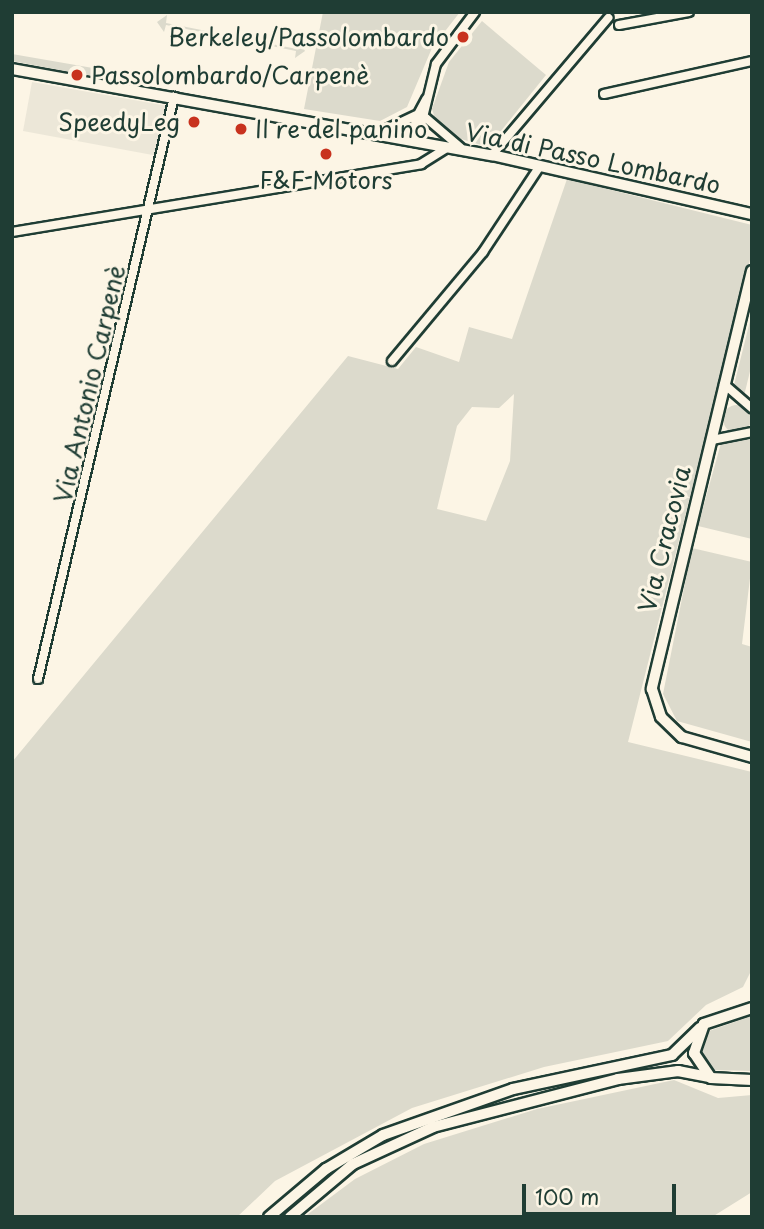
<!DOCTYPE html>
<html>
<head>
<meta charset="utf-8">
<style>
	body { margin:0 }
	#map { position:relative; width:764px; height:1229px; overflow:hidden; background:#fcf5e5; font-family:"Playpen Sans",sans-serif }
	div>[style] { position:absolute }
	.built>* { inset:0; background:#ece7d8 }
	.green>* { inset:0; background:#dcdacc }
	.round { border-radius:50% }
	.roads { filter:drop-shadow(2px 0 #1f3d34) drop-shadow(-2px 0 #1f3d34) drop-shadow(0 2px #1f3d34) drop-shadow(0 -2px #1f3d34) }
	.minor>* { height:8px; margin:-4px; padding:0 4px; transform-origin:4px; border-radius:4px; background:#fcf5e5 }
	.tertiary>* { height:10px; margin:-5px; padding:0 5px; transform-origin:5px; border-radius:5px; background:#fcf5e5 }
	.dots>* { width:19px; height:19px; translate:-50% -50%; box-sizing:border-box; border:4px solid #fcf5e5; border-radius:50% }
	span { translate:-50% -50%; white-space:nowrap; text-align:center; line-height:1.15; -webkit-text-stroke:6px #fcf5e5; paint-order:stroke }
	.poi-label { font-size:24px; color:#1f3d34 }
	.right { translate:-100% -50%; text-align:right }
	.left { translate:0 -50%; text-align:left }
	.street-label { font-size:24px; color:#1f3d34 }
	.frame { position:absolute; inset:0; border:14px solid #1f3d34; pointer-events:none }
	.scale { position:absolute; left:522px; top:1184px; width:154px; height:32px; box-sizing:border-box; border:4px solid #1f3d34; border-top:0; padding-left:9px; font-size:21px; line-height:24px; white-space:nowrap; color:#1f3d34; -webkit-text-stroke:5px #fcf5e5; paint-order:stroke }
</style>
</head>
<body>
<div id="map">
	<div class="built">
		<div style="clip-path:polygon(32px 82px,168px 106px,158px 156px,23px 131px)"></div>
	</div>
	<div class="green">
		<div style="clip-path:polygon(323px 12px,460px 12px,432px 48px,407px 107px,380px 121px,304px 109px)"></div>
		<div style="clip-path:polygon(167px 15px,166px 23px,297px 49px,299px 41px,305px 51px,295px 58px,296px 51px,166px 25px,164px 32px,157px 22px)"></div>
		<div style="clip-path:polygon(482px 21px,546px 75px,488px 147px,451px 136px,436px 122px,432px 109px,449px 62px)"></div>
		<div style="clip-path:polygon(12px 54px,116px 72px,115px 79px,128px 83px,12px 61px)"></div>
		<div style="clip-path:polygon(evenodd,567px 179px,752px 225px,752px 252px,628px 742px,752px 772px,752px 969px,743px 987px,706px 1005px,668px 1041px,544px 1067px,412px 1108px,275px 1181px,237px 1217px,12px 1217px,12px 762px,348px 356px,398px 369px,416px 347px,459px 362px,469px 327px,512px 339px,567px 179px,514px 394px,510px 461px,486px 521px,437px 509px,457px 426px,472px 407px,499px 408px,514px 394px)"></div>
		<div style="clip-path:polygon(752px 313px,752px 363px,744px 396px,734px 385px)"></div>
		<div class="round" style="left:723px;top:405px;width:28px;height:28px"></div>
		<div style="clip-path:polygon(752px 439px,752px 539px,698px 526px,721px 443px)"></div>
		<div style="clip-path:polygon(692px 548px,752px 562px,742px 644px,752px 647px,752px 742px,677px 721px,663px 694px)"></div>
		<div style="clip-path:polygon(752px 1016px,752px 1071px,713px 1070px,702px 1056px,706px 1032px)"></div>
		<div style="clip-path:polygon(674px 1080px,718px 1098px,752px 1095px,752px 1192px,712px 1217px,304px 1217px,355px 1179px,424px 1144px,537px 1109px)"></div>
	</div>
	<div class="roads">
		<div class="minor">
			<div style="left:619px;top:25px;width:71px;rotate:-10.5deg"></div>
			<div style="left:604px;top:94px;width:152px;rotate:-12.6deg"></div>
			<div style="left:426px;top:118px;width:45px;rotate:40.5deg"></div>
			<div style="left:378px;top:133px;width:42px;rotate:-25.3deg"></div>
			<div style="left:417px;top:142px;width:80px;rotate:-76.3deg"></div>
			<div style="left:436px;top:64px;width:65px;rotate:-53.1deg"></div>
			<div style="left:417px;top:142px;width:22px;rotate:-95deg"></div>
			<div style="left:415px;top:120px;width:24px;rotate:-62deg"></div>
			<div style="left:492px;top:155px;width:180px;rotate:-49.7deg"></div>
			<div style="left:12px;top:232px;width:415px;rotate:-9.4deg"></div>
			<div style="left:421px;top:164px;width:31px;rotate:-32deg"></div>
			<div style="left:392px;top:361px;width:142px;rotate:-50.1deg"></div>
			<div style="left:483px;top:252px;width:103px;rotate:-56.5deg"></div>
			<div style="left:724px;top:384px;width:37px;rotate:41deg"></div>
			<div style="left:712px;top:440px;width:41px;rotate:-11.3deg"></div>
			<div style="left:38px;top:679px;width:598px;rotate:-76.85deg"></div>
		</div>
		<div class="tertiary">
			<div style="left:12px;top:69px;width:488px;rotate:10.2deg"></div>
			<div style="left:492px;top:155px;width:267px;rotate:12.8deg"></div>
			<div style="left:752px;top:271px;width:430px;rotate:103.5deg"></div>
			<div style="left:652px;top:689px;width:29px;rotate:72deg"></div>
			<div style="left:661px;top:717px;width:29px;rotate:44deg"></div>
			<div style="left:682px;top:737px;width:73px;rotate:15.9deg"></div>
			<div style="left:752px;top:1008px;width:51px;rotate:161.6deg"></div>
			<div style="left:704px;top:1024px;width:31px;rotate:109deg"></div>
			<div style="left:694px;top:1053px;width:30px;rotate:56deg"></div>
			<div style="left:711px;top:1078px;width:41px;rotate:2.8deg"></div>
			<div style="left:269px;top:1217px;width:75px;rotate:-40.1deg"></div>
			<div style="left:326px;top:1169px;width:66px;rotate:-30.8deg"></div>
			<div style="left:383px;top:1135px;width:138px;rotate:-19.5deg"></div>
			<div style="left:513px;top:1089px;width:163px;rotate:-12.1deg"></div>
			<div style="left:672px;top:1055px;width:39px;rotate:-44deg"></div>
			<div style="left:290px;top:1217px;width:82px;rotate:-40.1deg"></div>
			<div style="left:353px;top:1164px;width:88px;rotate:-24.8deg"></div>
			<div style="left:433px;top:1127px;width:191px;rotate:-14.5deg"></div>
			<div style="left:618px;top:1079px;width:61px;rotate:-7.6deg"></div>
			<div style="left:678px;top:1071px;width:32px;rotate:11deg"></div>
		</div>
	</div>
	<div class="dots">
		<div style="left:463px;top:37px;background:#c8321e"></div>
		<div style="left:77px;top:75px;background:#c8321e"></div>
		<div style="left:194px;top:122px;background:#c8321e"></div>
		<div style="left:241px;top:129px;background:#c8321e"></div>
		<div style="left:326px;top:154px;background:#c8321e"></div>
	</div>
	<div class="poi-label">
		<span class="right" style="left:449px;top:37px">Berkeley/Passolombardo</span>
		<span class="left" style="left:91px;top:75px">Passolombardo/Carpenè</span>
		<span class="right" style="left:180px;top:122px">SpeedyLeg</span>
		<span class="left" style="left:255px;top:129px">Il re del panino</span>
		<span style="left:326px;top:180px">F&amp;F Motors</span>
	</div>
	<div class="street-label">
		<span style="left:593px;top:158px;rotate:12deg">Via di Passo Lombardo</span>
		<span style="left:89px;top:384px;rotate:-77deg">Via Antonio Carpenè</span>
		<span style="left:664px;top:539px;rotate:-76deg">Via Cracovia</span>
	</div>
	<div class="frame"></div>
	<div class="scale">100 m</div>
</div>
</body>
</html>
